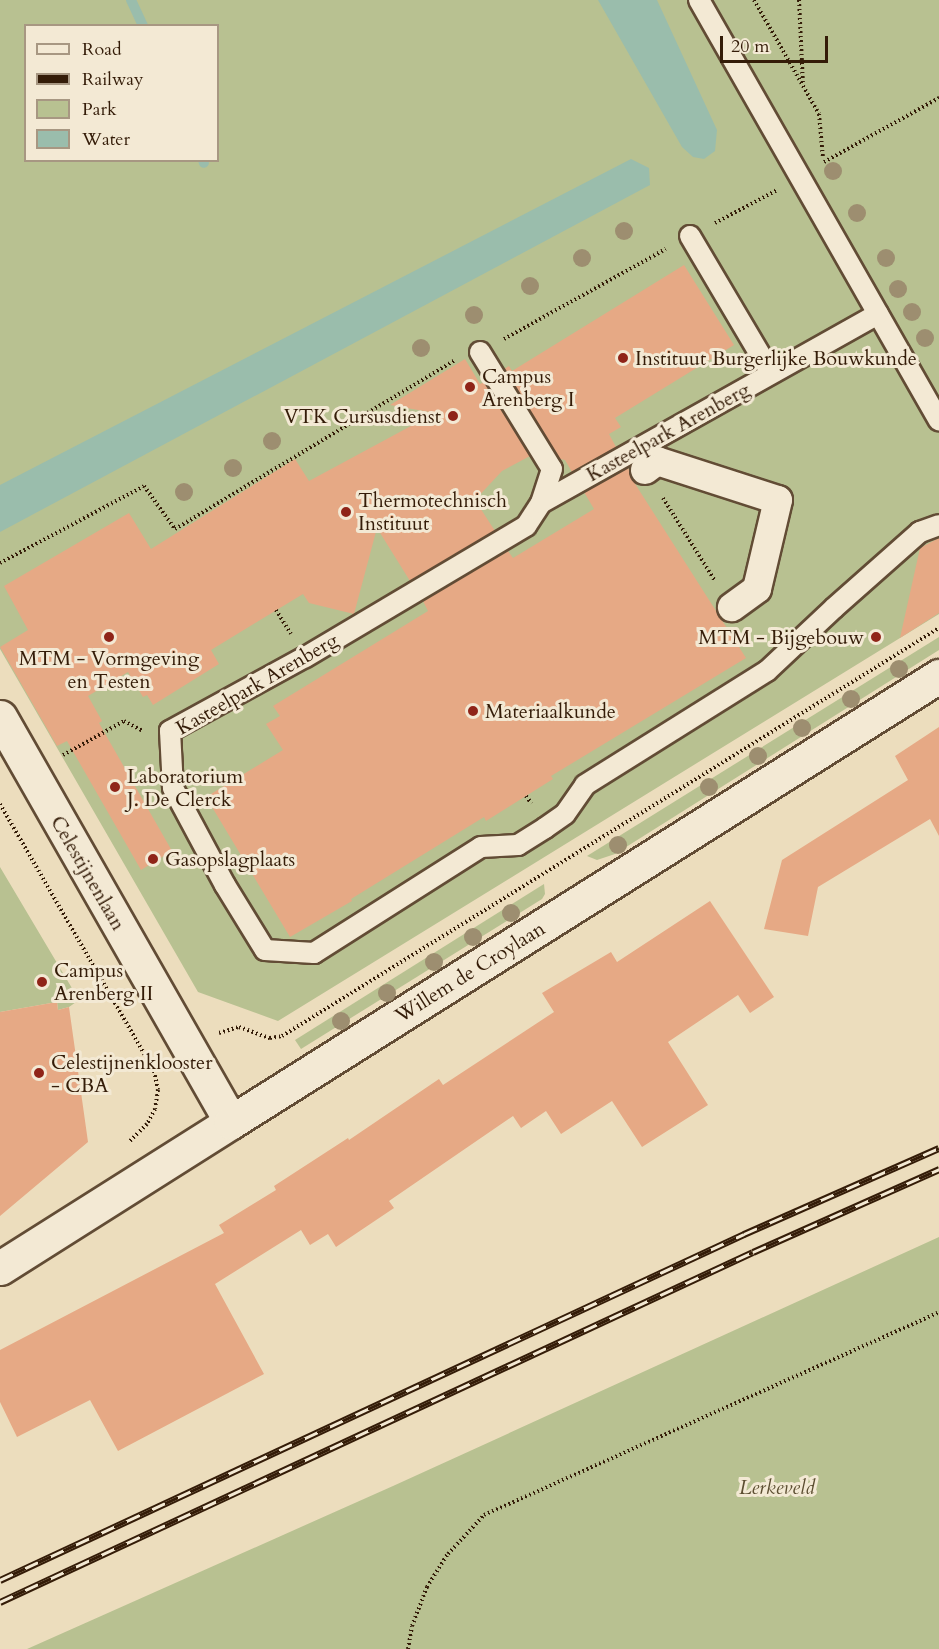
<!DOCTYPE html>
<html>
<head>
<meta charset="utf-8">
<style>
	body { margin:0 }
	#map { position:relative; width:939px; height:1649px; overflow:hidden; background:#ecddbd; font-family:Cardo,serif }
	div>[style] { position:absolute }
	.green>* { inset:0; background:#b8c191 }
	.water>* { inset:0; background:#9abdac }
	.stream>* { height:10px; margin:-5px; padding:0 5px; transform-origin:5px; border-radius:5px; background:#9abdac }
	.building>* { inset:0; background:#e6a985 }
	.path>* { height:4px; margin-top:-2px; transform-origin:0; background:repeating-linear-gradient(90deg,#341c08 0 1.5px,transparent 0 4.5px) }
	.roads { filter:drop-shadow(2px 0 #624c35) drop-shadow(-2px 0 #624c35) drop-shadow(0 2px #624c35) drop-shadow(0 -2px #624c35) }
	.service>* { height:20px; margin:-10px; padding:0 10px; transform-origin:10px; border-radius:10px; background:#f3e9d4 }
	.pedestrian>* { height:28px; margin:-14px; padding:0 14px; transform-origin:14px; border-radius:14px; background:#f3e9d4 }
	.minor>* { height:33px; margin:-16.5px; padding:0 16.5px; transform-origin:16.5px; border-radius:16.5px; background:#f3e9d4 }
	.tertiary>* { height:33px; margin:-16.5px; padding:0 16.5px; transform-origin:16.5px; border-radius:16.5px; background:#f3e9d4 }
	.rail>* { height:7px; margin-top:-3.5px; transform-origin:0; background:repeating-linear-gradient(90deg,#f3e9d4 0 14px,#341c08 0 28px); box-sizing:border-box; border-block:2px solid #341c08 }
	.trees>* { width:18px; height:18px; margin:-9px; border-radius:50%; background:#9d8e70 }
	.dots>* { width:16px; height:16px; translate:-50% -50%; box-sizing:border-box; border:3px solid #f3e9d4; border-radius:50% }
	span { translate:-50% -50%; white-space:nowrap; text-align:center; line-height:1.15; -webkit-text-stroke:6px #f3e9d4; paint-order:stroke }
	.poi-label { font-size:20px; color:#341c08 }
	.left { translate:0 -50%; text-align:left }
	.right { translate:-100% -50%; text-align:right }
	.street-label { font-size:20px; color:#341c08 }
	.park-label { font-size:20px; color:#5c4e31; font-style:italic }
	.legend { position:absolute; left:24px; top:24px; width:195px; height:138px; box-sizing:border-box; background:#f3e9d4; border:2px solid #a79782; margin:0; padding:8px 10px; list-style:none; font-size:18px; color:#341c08 }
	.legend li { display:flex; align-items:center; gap:12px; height:30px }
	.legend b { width:30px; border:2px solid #a79782 }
	.scale { position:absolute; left:720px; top:36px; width:108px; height:27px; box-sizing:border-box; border:3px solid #341c08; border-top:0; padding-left:8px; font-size:18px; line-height:21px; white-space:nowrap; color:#341c08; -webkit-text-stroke:4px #f3e9d4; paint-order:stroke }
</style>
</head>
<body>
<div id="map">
	<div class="green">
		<div style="clip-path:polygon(evenodd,0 0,939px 0,939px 614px,278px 1021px,198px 992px,0 649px,0 0,26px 26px,218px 26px,218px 160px,26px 160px,26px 26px)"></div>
		<div style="clip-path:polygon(939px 637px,939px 650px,615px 854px,597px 860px,587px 856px)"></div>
		<div style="clip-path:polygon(0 867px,79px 1000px,69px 1007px,58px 1010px,57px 1002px,0 1012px)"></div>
		<div style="clip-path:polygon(544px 884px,545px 894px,542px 899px,301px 1049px,295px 1040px)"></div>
		<div style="clip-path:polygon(939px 1237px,939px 1649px,27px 1649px,393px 1486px)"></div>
	</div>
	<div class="water">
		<div style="clip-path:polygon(598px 0,657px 0,717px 130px,715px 151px,704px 159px,693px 157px,682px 147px)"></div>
		<div style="clip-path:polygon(631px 159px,649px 168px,650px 185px,0 532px,0 485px)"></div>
	</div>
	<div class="stream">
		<div style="left:131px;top:0;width:29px;rotate:65deg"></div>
		<div style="left:203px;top:160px;width:3px;rotate:72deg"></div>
	</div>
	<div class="building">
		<div style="clip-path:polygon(684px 265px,734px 345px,615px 418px,621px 427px,609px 434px,616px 447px,572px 472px,565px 460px,560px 459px,504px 369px,509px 366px,512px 371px)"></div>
		<div style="clip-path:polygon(465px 359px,480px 384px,484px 382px,530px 456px,502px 471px,475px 500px,495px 531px,410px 581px,377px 528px,354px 614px,309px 603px,303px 594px,211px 650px,219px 664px,153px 705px,147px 695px,143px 697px,128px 672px,88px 696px,102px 721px,99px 723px,172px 851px,141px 870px,67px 741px,57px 746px,0 647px,28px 630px,4px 586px,129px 513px,151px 549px,295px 459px,309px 481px,435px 413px,390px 405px)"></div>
		<div style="clip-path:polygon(628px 468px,632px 479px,746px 658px,551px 776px,553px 779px,486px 821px,484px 817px,351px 899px,352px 901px,290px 937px,206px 797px,283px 750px,266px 724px,280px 716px,273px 706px,428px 611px,423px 601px,508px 551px,513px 558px,594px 509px,584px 492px)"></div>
		<div style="clip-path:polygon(939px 538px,939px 613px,900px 638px,920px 548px)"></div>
		<div style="clip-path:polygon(939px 727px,939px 836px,930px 819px,818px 887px,808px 936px,764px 929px,782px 860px,908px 780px,895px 756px)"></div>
		<div style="clip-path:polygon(710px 901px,774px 997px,750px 1013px,738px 995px,668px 1042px,708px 1105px,642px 1147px,612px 1101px,561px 1134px,546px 1111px,521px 1128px,513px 1116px,389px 1201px,394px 1208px,336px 1247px,328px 1234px,310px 1245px,301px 1230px,215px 1284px,264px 1374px,118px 1451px,90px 1400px,17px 1437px,0 1402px,0 1350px,224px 1233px,219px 1225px,276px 1190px,274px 1186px,348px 1138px,349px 1140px,439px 1079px,443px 1085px,554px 1012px,542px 993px,611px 952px,617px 962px)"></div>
		<div style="clip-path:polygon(57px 1002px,58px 1010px,69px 1007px,88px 1142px,0 1216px,0 1012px)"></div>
	</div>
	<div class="path">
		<div style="left:754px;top:0;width:131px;rotate:60.3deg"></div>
		<div style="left:819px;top:114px;width:44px;rotate:84.8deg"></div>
		<div style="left:799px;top:0;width:85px;rotate:87.3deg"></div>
		<div style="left:824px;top:162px;width:132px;rotate:-29.1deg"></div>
		<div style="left:715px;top:223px;width:70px;rotate:-28deg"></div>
		<div style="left:504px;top:339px;width:185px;rotate:-29.1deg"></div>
		<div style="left:663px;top:498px;width:98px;rotate:57.9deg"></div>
		<div style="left:0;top:563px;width:163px;rotate:-28.1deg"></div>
		<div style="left:144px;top:486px;width:53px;rotate:54.2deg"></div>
		<div style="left:175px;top:529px;width:326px;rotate:-31.1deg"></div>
		<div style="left:276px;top:610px;width:28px;rotate:58deg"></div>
		<div style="left:63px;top:755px;width:70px;rotate:-29.1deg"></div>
		<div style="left:124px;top:721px;width:21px;rotate:28deg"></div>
		<div style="left:526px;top:796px;width:9px;rotate:54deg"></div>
		<div style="left:0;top:804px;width:308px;rotate:60deg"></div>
		<div style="left:154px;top:1071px;width:19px;rotate:78deg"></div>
		<div style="left:158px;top:1090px;width:19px;rotate:99deg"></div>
		<div style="left:155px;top:1109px;width:17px;rotate:118deg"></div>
		<div style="left:147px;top:1124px;width:25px;rotate:135deg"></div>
		<div style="left:219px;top:1033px;width:21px;rotate:-17deg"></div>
		<div style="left:239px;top:1027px;width:33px;rotate:20deg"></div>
		<div style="left:270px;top:1038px;width:12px;rotate:-9deg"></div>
		<div style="left:282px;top:1036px;width:773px;rotate:-31.84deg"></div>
		<div style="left:408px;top:1649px;width:23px;rotate:-80deg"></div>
		<div style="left:412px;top:1626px;width:42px;rotate:-69deg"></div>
		<div style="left:427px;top:1587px;width:39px;rotate:-58deg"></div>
		<div style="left:448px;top:1554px;width:53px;rotate:-47.3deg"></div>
		<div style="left:484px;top:1515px;width:498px;rotate:-24deg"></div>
	</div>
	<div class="roads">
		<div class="service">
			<div style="left:699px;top:0;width:484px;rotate:60.3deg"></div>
			<div style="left:690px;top:236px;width:159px;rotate:59.4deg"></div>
			<div style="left:878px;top:314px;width:386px;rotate:150.7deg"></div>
			<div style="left:541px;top:503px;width:27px;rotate:123deg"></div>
			<div style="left:526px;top:526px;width:257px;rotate:149.3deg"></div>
			<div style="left:305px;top:657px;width:154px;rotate:151.3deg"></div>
			<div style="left:170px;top:731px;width:57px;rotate:87deg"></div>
			<div style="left:173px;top:788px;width:110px;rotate:61.8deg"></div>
			<div style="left:225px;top:885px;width:76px;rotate:58.4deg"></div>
			<div style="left:265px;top:950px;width:49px;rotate:3.5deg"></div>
			<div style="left:314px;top:953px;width:198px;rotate:-32.4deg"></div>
			<div style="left:481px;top:847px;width:37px;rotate:-3deg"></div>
			<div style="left:518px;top:845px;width:32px;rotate:-32deg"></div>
			<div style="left:545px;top:828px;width:24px;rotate:-35deg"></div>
			<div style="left:565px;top:814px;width:35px;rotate:-55deg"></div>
			<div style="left:585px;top:785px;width:215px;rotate:-32.1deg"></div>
			<div style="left:767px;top:671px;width:92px;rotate:-43.2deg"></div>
			<div style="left:834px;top:608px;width:115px;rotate:-41.5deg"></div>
			<div style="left:920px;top:532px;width:20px;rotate:-20deg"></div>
			<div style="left:480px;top:352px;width:137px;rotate:58.4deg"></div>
			<div style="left:552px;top:469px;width:36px;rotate:108deg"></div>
		</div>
		<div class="pedestrian">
			<div style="left:645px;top:470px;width:15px;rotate:-37deg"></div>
			<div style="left:657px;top:461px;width:127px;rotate:17.9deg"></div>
			<div style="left:778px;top:500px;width:91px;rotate:103.3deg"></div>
			<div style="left:757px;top:589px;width:31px;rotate:144deg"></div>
		</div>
		<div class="minor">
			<div style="left:0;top:1268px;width:273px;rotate:-32.3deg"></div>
		</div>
		<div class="tertiary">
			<div style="left:0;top:717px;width:466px;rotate:60.3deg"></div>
			<div style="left:231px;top:1122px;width:837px;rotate:-32.21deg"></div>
		</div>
	</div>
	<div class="rail">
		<div style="left:0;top:1580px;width:821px;rotate:-24.94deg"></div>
		<div style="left:744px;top:1234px;width:213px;rotate:-23.8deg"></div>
		<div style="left:0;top:1602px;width:830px;rotate:-24.93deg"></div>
		<div style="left:753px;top:1252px;width:204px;rotate:-24deg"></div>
	</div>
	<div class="trees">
		<div style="left:833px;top:171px"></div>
		<div style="left:857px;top:213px"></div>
		<div style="left:624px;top:231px"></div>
		<div style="left:582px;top:258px"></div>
		<div style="left:886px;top:258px"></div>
		<div style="left:530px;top:286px"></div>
		<div style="left:898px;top:289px"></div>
		<div style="left:912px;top:312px"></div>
		<div style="left:474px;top:315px"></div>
		<div style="left:925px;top:338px"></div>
		<div style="left:421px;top:348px"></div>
		<div style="left:272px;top:441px"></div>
		<div style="left:233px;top:468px"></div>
		<div style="left:184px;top:492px"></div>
		<div style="left:899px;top:669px"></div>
		<div style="left:851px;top:699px"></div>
		<div style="left:802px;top:728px"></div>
		<div style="left:758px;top:756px"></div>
		<div style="left:709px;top:787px"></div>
		<div style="left:618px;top:845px"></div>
		<div style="left:511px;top:913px"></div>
		<div style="left:473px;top:937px"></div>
		<div style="left:434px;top:962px"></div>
		<div style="left:387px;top:993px"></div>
		<div style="left:341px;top:1021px"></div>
	</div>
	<div class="dots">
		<div style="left:623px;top:358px;background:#8f2418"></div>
		<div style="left:470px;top:387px;background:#8f2418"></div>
		<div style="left:453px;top:416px;background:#8f2418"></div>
		<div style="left:346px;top:512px;background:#8f2418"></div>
		<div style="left:109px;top:637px;background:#8f2418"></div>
		<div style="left:876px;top:637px;background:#8f2418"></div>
		<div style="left:473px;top:711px;background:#8f2418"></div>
		<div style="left:115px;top:787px;background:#8f2418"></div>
		<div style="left:153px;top:859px;background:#8f2418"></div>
		<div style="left:42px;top:982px;background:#8f2418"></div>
		<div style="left:39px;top:1073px;background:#8f2418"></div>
	</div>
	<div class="poi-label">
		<span class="left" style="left:635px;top:358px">Instituut Burgerlijke Bouwkunde</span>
		<span class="left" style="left:482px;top:388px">Campus<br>Arenberg I</span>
		<span class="right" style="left:441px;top:416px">VTK Cursusdienst</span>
		<span class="left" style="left:358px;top:512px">Thermotechnisch<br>Instituut</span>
		<span class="right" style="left:864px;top:637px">MTM - Bijgebouw</span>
		<span style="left:109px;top:670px">MTM - Vormgeving<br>en Testen</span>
		<span class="left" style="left:485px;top:711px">Materiaalkunde</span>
		<span class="left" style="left:127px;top:788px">Laboratorium<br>J. De Clerck</span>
		<span class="left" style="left:165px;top:859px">Gasopslagplaats</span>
		<span class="left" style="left:54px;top:982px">Campus<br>Arenberg II</span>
		<span class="left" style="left:51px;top:1074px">Celestijnenklooster<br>- CBA</span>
	</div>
	<div class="street-label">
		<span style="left:668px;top:432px;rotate:-29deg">Kasteelpark Arenberg</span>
		<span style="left:257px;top:684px;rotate:-30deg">Kasteelpark Arenberg</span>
		<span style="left:88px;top:873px;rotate:60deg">Celestijnenlaan</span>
		<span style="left:470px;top:972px;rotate:-32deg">Willem de Croylaan</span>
	</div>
	<div class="park-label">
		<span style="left:777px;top:1487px">Lerkeveld</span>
	</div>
	<ul class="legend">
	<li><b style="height:8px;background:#f3e9d4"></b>Road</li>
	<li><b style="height:8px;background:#341c08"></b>Railway</li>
	<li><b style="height:16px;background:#b8c191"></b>Park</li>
	<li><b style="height:16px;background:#9abdac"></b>Water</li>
	</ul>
	<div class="scale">20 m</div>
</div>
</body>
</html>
